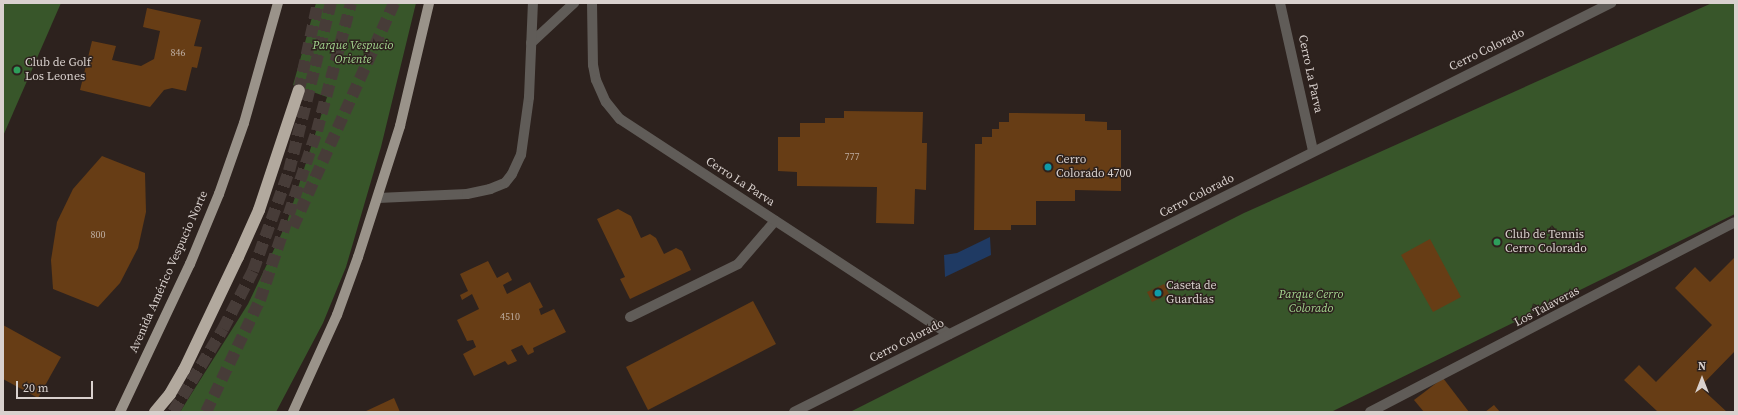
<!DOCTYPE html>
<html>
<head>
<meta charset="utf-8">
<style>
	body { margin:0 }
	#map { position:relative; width:1738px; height:415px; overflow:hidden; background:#2d221e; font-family:"Source Serif 4",serif }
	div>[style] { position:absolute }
	.green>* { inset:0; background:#38562a }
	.water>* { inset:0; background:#1f3a63 }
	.building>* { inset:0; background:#673d15 }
	.motorway-tunnel>* { height:12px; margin-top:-6px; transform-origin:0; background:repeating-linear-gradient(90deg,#473c38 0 12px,transparent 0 18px) }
	.service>* { height:10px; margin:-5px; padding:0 5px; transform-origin:5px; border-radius:5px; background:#605c58 }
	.minor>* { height:10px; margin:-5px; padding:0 5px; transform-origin:5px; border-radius:5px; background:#605c58 }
	.tertiary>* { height:10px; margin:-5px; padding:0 5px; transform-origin:5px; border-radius:5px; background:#605c58 }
	.primary>* { height:10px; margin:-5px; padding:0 5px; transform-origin:5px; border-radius:5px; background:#9a938a }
	.motorway>* { height:12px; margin:-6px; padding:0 6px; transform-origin:6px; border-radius:6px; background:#b2a99e }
	.dots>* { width:11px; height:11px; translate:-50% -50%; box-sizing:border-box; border:2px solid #2d221e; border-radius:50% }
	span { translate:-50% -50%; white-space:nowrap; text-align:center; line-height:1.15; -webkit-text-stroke:3px #2d221e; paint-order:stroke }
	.number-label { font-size:10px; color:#bcaca0 }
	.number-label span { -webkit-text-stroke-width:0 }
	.park-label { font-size:12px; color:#a3d48e; font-style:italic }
	.street-label { font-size:12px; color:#d9d1ce }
	.poi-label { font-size:12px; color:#d9d1ce }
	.left { translate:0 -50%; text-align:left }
	.frame { position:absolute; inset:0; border:4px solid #d9d1ce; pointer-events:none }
	.north { position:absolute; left:1682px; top:359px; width:40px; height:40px; -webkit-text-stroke:3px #2d221e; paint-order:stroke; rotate:0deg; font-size:11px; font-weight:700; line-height:16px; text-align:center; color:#d9d1ce }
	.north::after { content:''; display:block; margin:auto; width:14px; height:18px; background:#d9d1ce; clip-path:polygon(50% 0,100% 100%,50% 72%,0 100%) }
	.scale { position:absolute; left:16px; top:381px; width:77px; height:18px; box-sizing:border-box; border:2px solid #d9d1ce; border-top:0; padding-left:5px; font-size:12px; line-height:14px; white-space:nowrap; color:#d9d1ce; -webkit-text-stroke:3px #2d221e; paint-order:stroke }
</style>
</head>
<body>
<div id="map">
	<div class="green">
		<div style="clip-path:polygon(3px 3px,61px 3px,3px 136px)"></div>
		<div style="clip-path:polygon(316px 3px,416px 3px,381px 147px,346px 267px,323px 323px,276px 412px,180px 412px,248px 304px,287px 222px,327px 97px,293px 85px)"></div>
		<div style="clip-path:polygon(1712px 3px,1735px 3px,1735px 214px,1331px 412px,850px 412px,1244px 213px)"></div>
	</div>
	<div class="water">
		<div style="clip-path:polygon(990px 237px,991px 255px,945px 277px,944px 255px,957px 253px)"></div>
	</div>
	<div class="building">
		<div style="clip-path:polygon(147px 8px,201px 20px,194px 46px,202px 47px,197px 68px,192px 67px,186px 91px,172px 88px,164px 90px,150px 107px,80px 90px,92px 41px,116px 46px,112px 60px,141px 66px,154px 59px,160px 31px,143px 27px)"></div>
		<div style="clip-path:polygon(844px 111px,923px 112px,922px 143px,927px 143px,926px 190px,915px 189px,914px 224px,876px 223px,877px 187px,797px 186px,797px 172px,778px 171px,778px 137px,800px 137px,800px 123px,825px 123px,825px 118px,844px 118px)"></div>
		<div style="clip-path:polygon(1009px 113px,1085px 114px,1085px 121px,1107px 122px,1107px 130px,1121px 130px,1121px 191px,1075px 190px,1075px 201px,1036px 201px,1036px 225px,1011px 225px,1011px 230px,974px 230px,975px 144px,982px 144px,982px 137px,992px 137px,992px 129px,999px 129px,999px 122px,1009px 122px)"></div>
		<div style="clip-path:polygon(102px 156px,145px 173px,146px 212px,138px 248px,120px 283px,98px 307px,53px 289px,51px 260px,57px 222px,73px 189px)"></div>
		<div style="clip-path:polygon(618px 209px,631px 216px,641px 238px,650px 234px,656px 238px,664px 254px,676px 248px,682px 251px,691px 270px,630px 299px,620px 279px,625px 277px,597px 219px)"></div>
		<div style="clip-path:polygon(1430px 239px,1461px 297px,1433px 312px,1401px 255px)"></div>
		<div style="clip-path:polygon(1735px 257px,1735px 351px,1700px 387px,1727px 412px,1658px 412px,1624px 380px,1639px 365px,1656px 382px,1712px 325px,1675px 288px,1695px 267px,1710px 282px)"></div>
		<div style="clip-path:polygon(488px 261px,497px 278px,508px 272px,512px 280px,503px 285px,507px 294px,530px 282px,543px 307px,539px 309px,541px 315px,554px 309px,566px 332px,533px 348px,534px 352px,528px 355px,522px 345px,511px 350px,517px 361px,508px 365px,505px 361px,474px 376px,463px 354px,476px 347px,473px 340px,467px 341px,457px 320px,479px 309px,472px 294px,462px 300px,460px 295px,468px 291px,460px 274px)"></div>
		<div style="clip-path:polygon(1164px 284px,1169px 294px,1152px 302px,1147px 292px)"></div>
		<div style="clip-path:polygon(753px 301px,776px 344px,648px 410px,626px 367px)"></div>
		<div style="clip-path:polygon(3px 325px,61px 357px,38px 398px,3px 379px)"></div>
		<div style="clip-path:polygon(1443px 378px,1469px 412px,1424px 412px,1414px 400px)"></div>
		<div style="clip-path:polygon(394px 398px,400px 412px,364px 412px)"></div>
		<div style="clip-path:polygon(1494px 405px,1500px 412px,1485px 412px)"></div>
	</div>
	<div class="motorway-tunnel">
		<div style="left:299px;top:90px;width:89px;rotate:-77.7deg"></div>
		<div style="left:293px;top:227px;width:246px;rotate:-65.7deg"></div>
		<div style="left:173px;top:412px;width:97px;rotate:-58.9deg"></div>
		<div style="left:223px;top:329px;width:65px;rotate:-62.7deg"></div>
		<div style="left:253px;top:271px;width:106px;rotate:-70.2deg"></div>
		<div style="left:289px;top:171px;width:173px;rotate:-76deg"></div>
		<div style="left:206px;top:412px;width:124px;rotate:-64.3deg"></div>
		<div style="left:260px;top:300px;width:178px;rotate:-71.4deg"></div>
		<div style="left:317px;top:131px;width:132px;rotate:-75.1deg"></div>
	</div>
	<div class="service">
		<div style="left:630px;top:317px;width:120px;rotate:-26.1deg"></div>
		<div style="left:738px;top:264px;width:57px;rotate:-49.3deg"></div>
		<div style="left:1370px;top:412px;width:411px;rotate:-27.5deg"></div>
	</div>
	<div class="minor">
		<div style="left:592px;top:3px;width:62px;rotate:89.1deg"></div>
		<div style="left:593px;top:65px;width:15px;rotate:79deg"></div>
		<div style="left:596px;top:80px;width:24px;rotate:66deg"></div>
		<div style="left:606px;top:102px;width:22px;rotate:51deg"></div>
		<div style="left:620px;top:119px;width:393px;rotate:33.2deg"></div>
		<div style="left:1280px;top:3px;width:152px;rotate:77.4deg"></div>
		<div style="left:531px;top:43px;width:59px;rotate:-42.9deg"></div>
		<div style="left:378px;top:198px;width:89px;rotate:-2.6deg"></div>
		<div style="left:467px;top:194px;width:24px;rotate:-12deg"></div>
		<div style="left:490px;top:189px;width:16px;rotate:-22deg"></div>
		<div style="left:505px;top:183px;width:11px;rotate:-52deg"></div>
		<div style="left:512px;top:174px;width:21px;rotate:-65deg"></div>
		<div style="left:521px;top:155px;width:59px;rotate:-82.1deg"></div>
		<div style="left:529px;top:97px;width:94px;rotate:-87.6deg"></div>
	</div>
	<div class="tertiary">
		<div style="left:794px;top:412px;width:914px;rotate:-26.59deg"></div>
	</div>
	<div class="primary">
		<div style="left:120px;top:412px;width:164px;rotate:-64.7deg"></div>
		<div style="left:190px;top:264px;width:76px;rotate:-67.5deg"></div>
		<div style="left:219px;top:194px;width:75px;rotate:-70.6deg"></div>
		<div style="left:244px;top:123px;width:125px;rotate:-74.2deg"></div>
		<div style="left:293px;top:412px;width:107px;rotate:-65.6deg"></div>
		<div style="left:337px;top:315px;width:62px;rotate:-70.1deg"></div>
		<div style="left:358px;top:257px;width:138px;rotate:-72.2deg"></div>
		<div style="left:400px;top:126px;width:126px;rotate:-76.7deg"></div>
	</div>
	<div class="motorway">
		<div style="left:155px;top:412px;width:23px;rotate:-50deg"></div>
		<div style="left:170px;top:394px;width:28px;rotate:-60deg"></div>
		<div style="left:184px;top:370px;width:125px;rotate:-64.5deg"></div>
		<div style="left:238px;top:257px;width:51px;rotate:-65.9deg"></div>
		<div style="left:259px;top:210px;width:126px;rotate:-71.6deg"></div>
	</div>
	<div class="dots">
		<div style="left:17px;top:70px;background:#2e9e5b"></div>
		<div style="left:1048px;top:167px;background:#0f9aa8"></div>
		<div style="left:1497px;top:242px;background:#2e9e5b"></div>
		<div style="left:1158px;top:293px;background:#0f9aa8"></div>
	</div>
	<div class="number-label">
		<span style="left:178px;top:53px">846</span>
		<span style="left:852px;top:157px">777</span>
		<span style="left:98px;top:235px">800</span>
		<span style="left:510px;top:317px">4510</span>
	</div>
	<div class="park-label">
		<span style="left:353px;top:53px">Parque Vespucio<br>Oriente</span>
		<span style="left:1311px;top:302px">Parque Cerro<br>Colorado</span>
	</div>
	<div class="street-label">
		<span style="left:1487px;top:50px;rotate:-26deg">Cerro Colorado</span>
		<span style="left:1310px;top:74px;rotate:78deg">Cerro La Parva</span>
		<span style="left:740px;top:182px;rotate:33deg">Cerro La Parva</span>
		<span style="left:1197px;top:196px;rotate:-27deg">Cerro Colorado</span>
		<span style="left:169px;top:272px;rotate:-66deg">Avenida Américo Vespucio Norte</span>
		<span style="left:1547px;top:307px;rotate:-28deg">Los Talaveras</span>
		<span style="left:907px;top:341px;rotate:-27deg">Cerro Colorado</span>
	</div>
	<div class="poi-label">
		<span class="left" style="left:25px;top:70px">Club de Golf<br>Los Leones</span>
		<span class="left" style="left:1056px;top:167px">Cerro<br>Colorado 4700</span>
		<span class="left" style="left:1505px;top:242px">Club de Tennis<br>Cerro Colorado</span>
		<span class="left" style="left:1166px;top:293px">Caseta de<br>Guardias</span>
	</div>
	<div class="frame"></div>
	<div class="north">N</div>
	<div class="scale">20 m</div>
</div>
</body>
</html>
